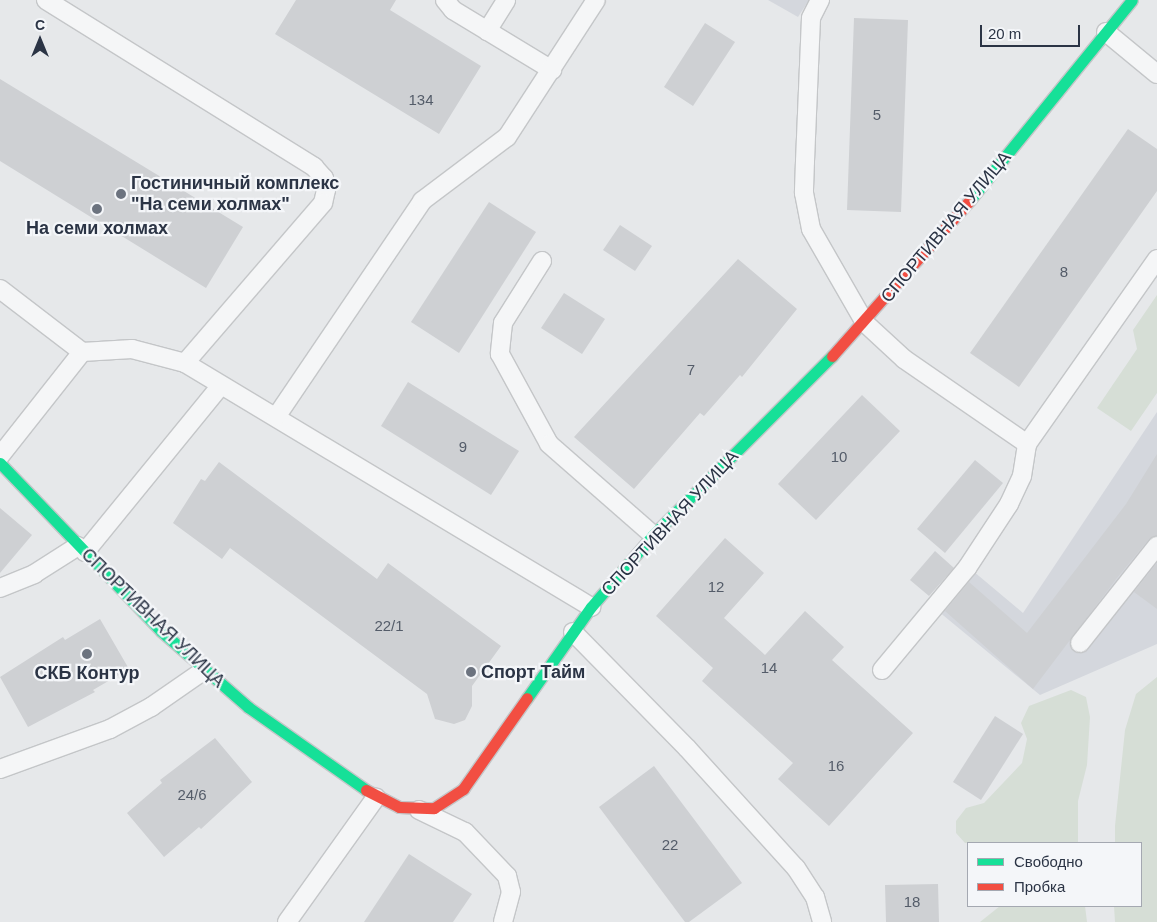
<!DOCTYPE html>
<html>
<head>
<meta charset="utf-8">
<style>
	body { margin:0 }
	#map { position:relative; width:1157px; height:922px; overflow:hidden; background:#e6e8ea; font-family:Arial,sans-serif }
	div>[style] { position:absolute }
	.built>* { inset:0; background:#d4d7dd }
	.green>* { inset:0; background:#d6ded6 }
	.building>* { inset:0; background:#ced0d3 }
	.roads { filter:drop-shadow(1px 0 #c4c6c8) drop-shadow(-1px 0 #c4c6c8) drop-shadow(0 1px #c4c6c8) drop-shadow(0 -1px #c4c6c8) }
	.lane>* { height:18px; margin:-9px; padding:0 9px; transform-origin:9px; border-radius:9px; background:#f5f6f7 }
	.fast>* { height:11px; margin:-5.5px; padding:0 5.5px; transform-origin:5.5px; border-radius:5.5px; background:#16e098 }
	.jam>* { height:11px; margin:-5.5px; padding:0 5.5px; transform-origin:5.5px; border-radius:5.5px; background:#f24e42 }
	.dots>* { width:14px; height:14px; translate:-50% -50%; box-sizing:border-box; border:2px solid #f4f6f9; border-radius:50% }
	span { translate:-50% -50%; white-space:nowrap; text-align:center; line-height:1.15; -webkit-text-stroke:4.5px #f4f6f9; paint-order:stroke }
	.number-label { font-size:15px; color:#545c69 }
	.number-label span { -webkit-text-stroke-width:0 }
	.poi-label { font-size:18px; color:#2b3445; font-weight:700 }
	.left { translate:0 -50%; text-align:left }
	.street-label { font-size:18px; color:#2b3445 }
	.legend { position:absolute; left:967px; top:842px; width:175px; height:65px; box-sizing:border-box; background:#f4f6f9; border:1px solid #a4a8b1; margin:0; padding:6px 9px; list-style:none; font-size:15px; color:#2b3445 }
	.legend li { display:flex; align-items:center; gap:10px; height:25px }
	.legend b { width:25px; border:1px solid #a4a8b1 }
	.north { position:absolute; left:15px; top:15px; width:50px; height:50px; -webkit-text-stroke:4px #f4f6f9; paint-order:stroke; rotate:0deg; font-size:14px; font-weight:700; line-height:20px; text-align:center; color:#2b3445 }
	.north::after { content:''; display:block; margin:auto; width:18px; height:22px; background:#2b3445; clip-path:polygon(50% 0,100% 100%,50% 72%,0 100%) }
	.scale { position:absolute; left:980px; top:25px; width:100px; height:22px; box-sizing:border-box; border:2px solid #2b3445; border-top:0; padding-left:6px; font-size:15px; line-height:18px; white-space:nowrap; color:#2b3445; -webkit-text-stroke:4px #f4f6f9; paint-order:stroke }
</style>
</head>
<body>
<div id="map">
	<div class="built">
		<div style="clip-path:polygon(768px 0,809px 0,798px 17px)"></div>
		<div style="clip-path:polygon(1157px 412px,1157px 644px,1040px 695px,938px 611px,973px 571px,1023px 613px)"></div>
	</div>
	<div class="green">
		<div style="clip-path:polygon(1157px 295px,1157px 393px,1131px 431px,1097px 408px,1137px 349px,1133px 330px)"></div>
		<div style="clip-path:polygon(1157px 677px,1157px 922px,1115px 922px,1114px 906px,1141px 906px,1141px 843px,1115px 843px,1115px 826px,1125px 730px,1136px 694px)"></div>
		<div style="clip-path:polygon(1071px 690px,1086px 697px,1090px 717px,1087px 765px,1078px 801px,1078px 843px,965px 843px,956px 833px,956px 821px,966px 808px,984px 803px,1022px 763px,1027px 739px,1021px 723px,1029px 706px)"></div>
		<div style="clip-path:polygon(1000px 906px,1085px 906px,1087px 922px,980px 922px)"></div>
	</div>
	<div class="building">
		<div style="clip-path:polygon(296px 0,396px 0,390px 10px,481px 66px,439px 134px,275px 34px)"></div>
		<div style="clip-path:polygon(854px 18px,908px 20px,901px 212px,847px 210px)"></div>
		<div style="clip-path:polygon(705px 23px,735px 42px,693px 106px,664px 87px)"></div>
		<div style="clip-path:polygon(0 79px,243px 227px,206px 288px,0 161px)"></div>
		<div style="clip-path:polygon(1128px 129px,1157px 149px,1157px 191px,1019px 387px,970px 353px)"></div>
		<div style="clip-path:polygon(489px 202px,536px 232px,459px 353px,411px 322px)"></div>
		<div style="clip-path:polygon(620px 225px,652px 246px,635px 271px,603px 250px)"></div>
		<div style="clip-path:polygon(738px 259px,797px 309px,742px 377px,740px 375px,704px 416px,700px 413px,634px 489px,574px 437px)"></div>
		<div style="clip-path:polygon(564px 293px,605px 319px,582px 354px,541px 328px)"></div>
		<div style="clip-path:polygon(408px 382px,519px 451px,491px 495px,381px 426px)"></div>
		<div style="clip-path:polygon(862px 395px,900px 431px,816px 520px,778px 484px)"></div>
		<div style="clip-path:polygon(1157px 454px,1157px 536px,1149px 539px,1117px 578px,1033px 689px,945px 611px,969px 582px,1027px 633px,1126px 504px)"></div>
		<div style="clip-path:polygon(975px 460px,1003px 483px,945px 553px,917px 529px)"></div>
		<div style="clip-path:polygon(219px 462px,377px 579px,388px 563px,501px 646px,472px 686px,472px 706px,465px 720px,454px 724px,435px 719px,427px 694px,230px 548px,222px 559px,173px 523px,201px 479px,205px 481px)"></div>
		<div style="clip-path:polygon(0 508px,32px 535px,0 573px)"></div>
		<div style="clip-path:polygon(725px 538px,764px 573px,724px 618px,765px 655px,805px 611px,844px 647px,832px 660px,913px 733px,829px 826px,778px 779px,793px 763px,702px 681px,713px 668px,656px 616px)"></div>
		<div style="clip-path:polygon(935px 551px,954px 568px,929px 596px,910px 580px)"></div>
		<div style="clip-path:polygon(1157px 563px,1157px 609px,1134px 592px)"></div>
		<div style="clip-path:polygon(100px 619px,129px 669px,93px 690px,95px 692px,28px 727px,0 677px,63px 637px,65px 640px)"></div>
		<div style="clip-path:polygon(995px 716px,1023px 734px,981px 800px,953px 782px)"></div>
		<div style="clip-path:polygon(215px 738px,252px 782px,201px 829px,199px 827px,164px 857px,127px 813px,162px 783px,160px 780px)"></div>
		<div style="clip-path:polygon(654px 766px,742px 883px,689px 922px,685px 922px,599px 807px)"></div>
		<div style="clip-path:polygon(409px 854px,472px 894px,453px 922px,364px 922px)"></div>
		<div style="clip-path:polygon(938px 884px,939px 922px,886px 922px,885px 885px)"></div>
	</div>
	<div class="roads">
		<div class="lane">
			<div style="left:46px;top:0;width:316px;rotate:31.9deg"></div>
			<div style="left:314px;top:167px;width:15px;rotate:48deg"></div>
			<div style="left:324px;top:178px;width:12px;rotate:81deg"></div>
			<div style="left:326px;top:190px;width:13px;rotate:103deg"></div>
			<div style="left:323px;top:203px;width:211px;rotate:130.8deg"></div>
			<div style="left:445px;top:0;width:13px;rotate:51deg"></div>
			<div style="left:453px;top:10px;width:116px;rotate:31.2deg"></div>
			<div style="left:820px;top:0;width:20px;rotate:117deg"></div>
			<div style="left:811px;top:18px;width:143px;rotate:92.4deg"></div>
			<div style="left:805px;top:161px;width:32px;rotate:92deg"></div>
			<div style="left:804px;top:193px;width:37px;rotate:79deg"></div>
			<div style="left:811px;top:229px;width:108px;rotate:60.1deg"></div>
			<div style="left:865px;top:323px;width:53px;rotate:42.7deg"></div>
			<div style="left:904px;top:359px;width:150px;rotate:34.6deg"></div>
			<div style="left:1027px;top:444px;width:226px;rotate:-54.9deg"></div>
			<div style="left:487px;top:31px;width:36px;rotate:-58deg"></div>
			<div style="left:1106px;top:32px;width:66px;rotate:39.5deg"></div>
			<div style="left:542px;top:261px;width:73px;rotate:122.2deg"></div>
			<div style="left:503px;top:323px;width:31px;rotate:96deg"></div>
			<div style="left:500px;top:354px;width:102px;rotate:61.4deg"></div>
			<div style="left:549px;top:444px;width:138px;rotate:41.2deg"></div>
			<div style="left:0;top:289px;width:103px;rotate:37.5deg"></div>
			<div style="left:82px;top:352px;width:50px;rotate:-3.4deg"></div>
			<div style="left:132px;top:349px;width:55px;rotate:14.8deg"></div>
			<div style="left:185px;top:363px;width:474px;rotate:31deg"></div>
			<div style="left:276px;top:417px;width:261px;rotate:-55.9deg"></div>
			<div style="left:422px;top:201px;width:106px;rotate:-37deg"></div>
			<div style="left:507px;top:137px;width:163px;rotate:-57deg"></div>
			<div style="left:0;top:456px;width:132px;rotate:-51.7deg"></div>
			<div style="left:85px;top:552px;width:215px;rotate:-50.8deg"></div>
			<div style="left:0;top:588px;width:37px;rotate:-22deg"></div>
			<div style="left:34px;top:574px;width:52px;rotate:-32.5deg"></div>
			<div style="left:573px;top:632px;width:163px;rotate:45.5deg"></div>
			<div style="left:687px;top:748px;width:162px;rotate:47.8deg"></div>
			<div style="left:796px;top:868px;width:35px;rotate:57deg"></div>
			<div style="left:815px;top:897px;width:26px;rotate:74deg"></div>
			<div style="left:1080px;top:643px;width:124px;rotate:-51.6deg"></div>
			<div style="left:882px;top:670px;width:133px;rotate:-50.2deg"></div>
			<div style="left:967px;top:568px;width:77px;rotate:-56.7deg"></div>
			<div style="left:1009px;top:504px;width:31px;rotate:-65deg"></div>
			<div style="left:1022px;top:476px;width:32px;rotate:-81deg"></div>
			<div style="left:0;top:769px;width:117px;rotate:-20deg"></div>
			<div style="left:110px;top:729px;width:47px;rotate:-28.2deg"></div>
			<div style="left:151px;top:707px;width:63px;rotate:-34.7deg"></div>
			<div style="left:419px;top:810px;width:51px;rotate:25.6deg"></div>
			<div style="left:465px;top:832px;width:61px;rotate:46.3deg"></div>
			<div style="left:507px;top:876px;width:16px;rotate:76deg"></div>
			<div style="left:511px;top:892px;width:31px;rotate:105deg"></div>
			<div style="left:287px;top:922px;width:153px;rotate:-54.5deg"></div>
		</div>
		<div class="fast">
			<div style="left:970px;top:200px;width:257px;rotate:-51deg"></div>
			<div style="left:0;top:463px;width:233px;rotate:46.2deg"></div>
			<div style="left:161px;top:631px;width:116px;rotate:41.1deg"></div>
			<div style="left:248px;top:707px;width:144px;rotate:35.1deg"></div>
			<div style="left:527px;top:698px;width:111px;rotate:-54.9deg"></div>
			<div style="left:591px;top:607px;width:95px;rotate:-49.3deg"></div>
			<div style="left:653px;top:535px;width:253px;rotate:-45deg"></div>
		</div>
		<div class="jam">
			<div style="left:832px;top:356px;width:208px;rotate:-48.5deg"></div>
			<div style="left:366px;top:790px;width:37px;rotate:27deg"></div>
			<div style="left:399px;top:807px;width:35px;rotate:2deg"></div>
			<div style="left:434px;top:808px;width:35px;rotate:-33deg"></div>
			<div style="left:463px;top:789px;width:111px;rotate:-54.9deg"></div>
		</div>
	</div>
	<div class="dots">
		<div style="left:121px;top:194px;background:#6c737f"></div>
		<div style="left:97px;top:209px;background:#6c737f"></div>
		<div style="left:87px;top:654px;background:#6c737f"></div>
		<div style="left:471px;top:672px;background:#6c737f"></div>
	</div>
	<div class="number-label">
		<span style="left:421px;top:100px">134</span>
		<span style="left:877px;top:115px">5</span>
		<span style="left:1064px;top:272px">8</span>
		<span style="left:691px;top:370px">7</span>
		<span style="left:463px;top:447px">9</span>
		<span style="left:839px;top:457px">10</span>
		<span style="left:716px;top:587px">12</span>
		<span style="left:389px;top:626px">22/1</span>
		<span style="left:769px;top:668px">14</span>
		<span style="left:836px;top:766px">16</span>
		<span style="left:192px;top:795px">24/6</span>
		<span style="left:670px;top:845px">22</span>
		<span style="left:912px;top:902px">18</span>
	</div>
	<div class="poi-label">
		<span class="left" style="left:131px;top:194px">Гостиничный комплекс<br>"На семи холмах"</span>
		<span style="left:97px;top:228px">На семи холмах</span>
		<span class="left" style="left:481px;top:672px">Спорт Тайм</span>
		<span style="left:87px;top:673px">СКБ Контур</span>
	</div>
	<div class="street-label">
		<span style="left:946px;top:227px;rotate:-50deg">СПОРТИВНАЯ УЛИЦА</span>
		<span style="left:670px;top:523px;rotate:-47deg">СПОРТИВНАЯ УЛИЦА</span>
		<span style="left:153px;top:618px;rotate:44deg">СПОРТИВНАЯ УЛИЦА</span>
	</div>
	<ul class="legend">
	<li><b style="height:6px;background:#16e098"></b>Свободно</li>
	<li><b style="height:6px;background:#f24e42"></b>Пробка</li>
	</ul>
	<div class="north">С</div>
	<div class="scale">20 m</div>
</div>
</body>
</html>
